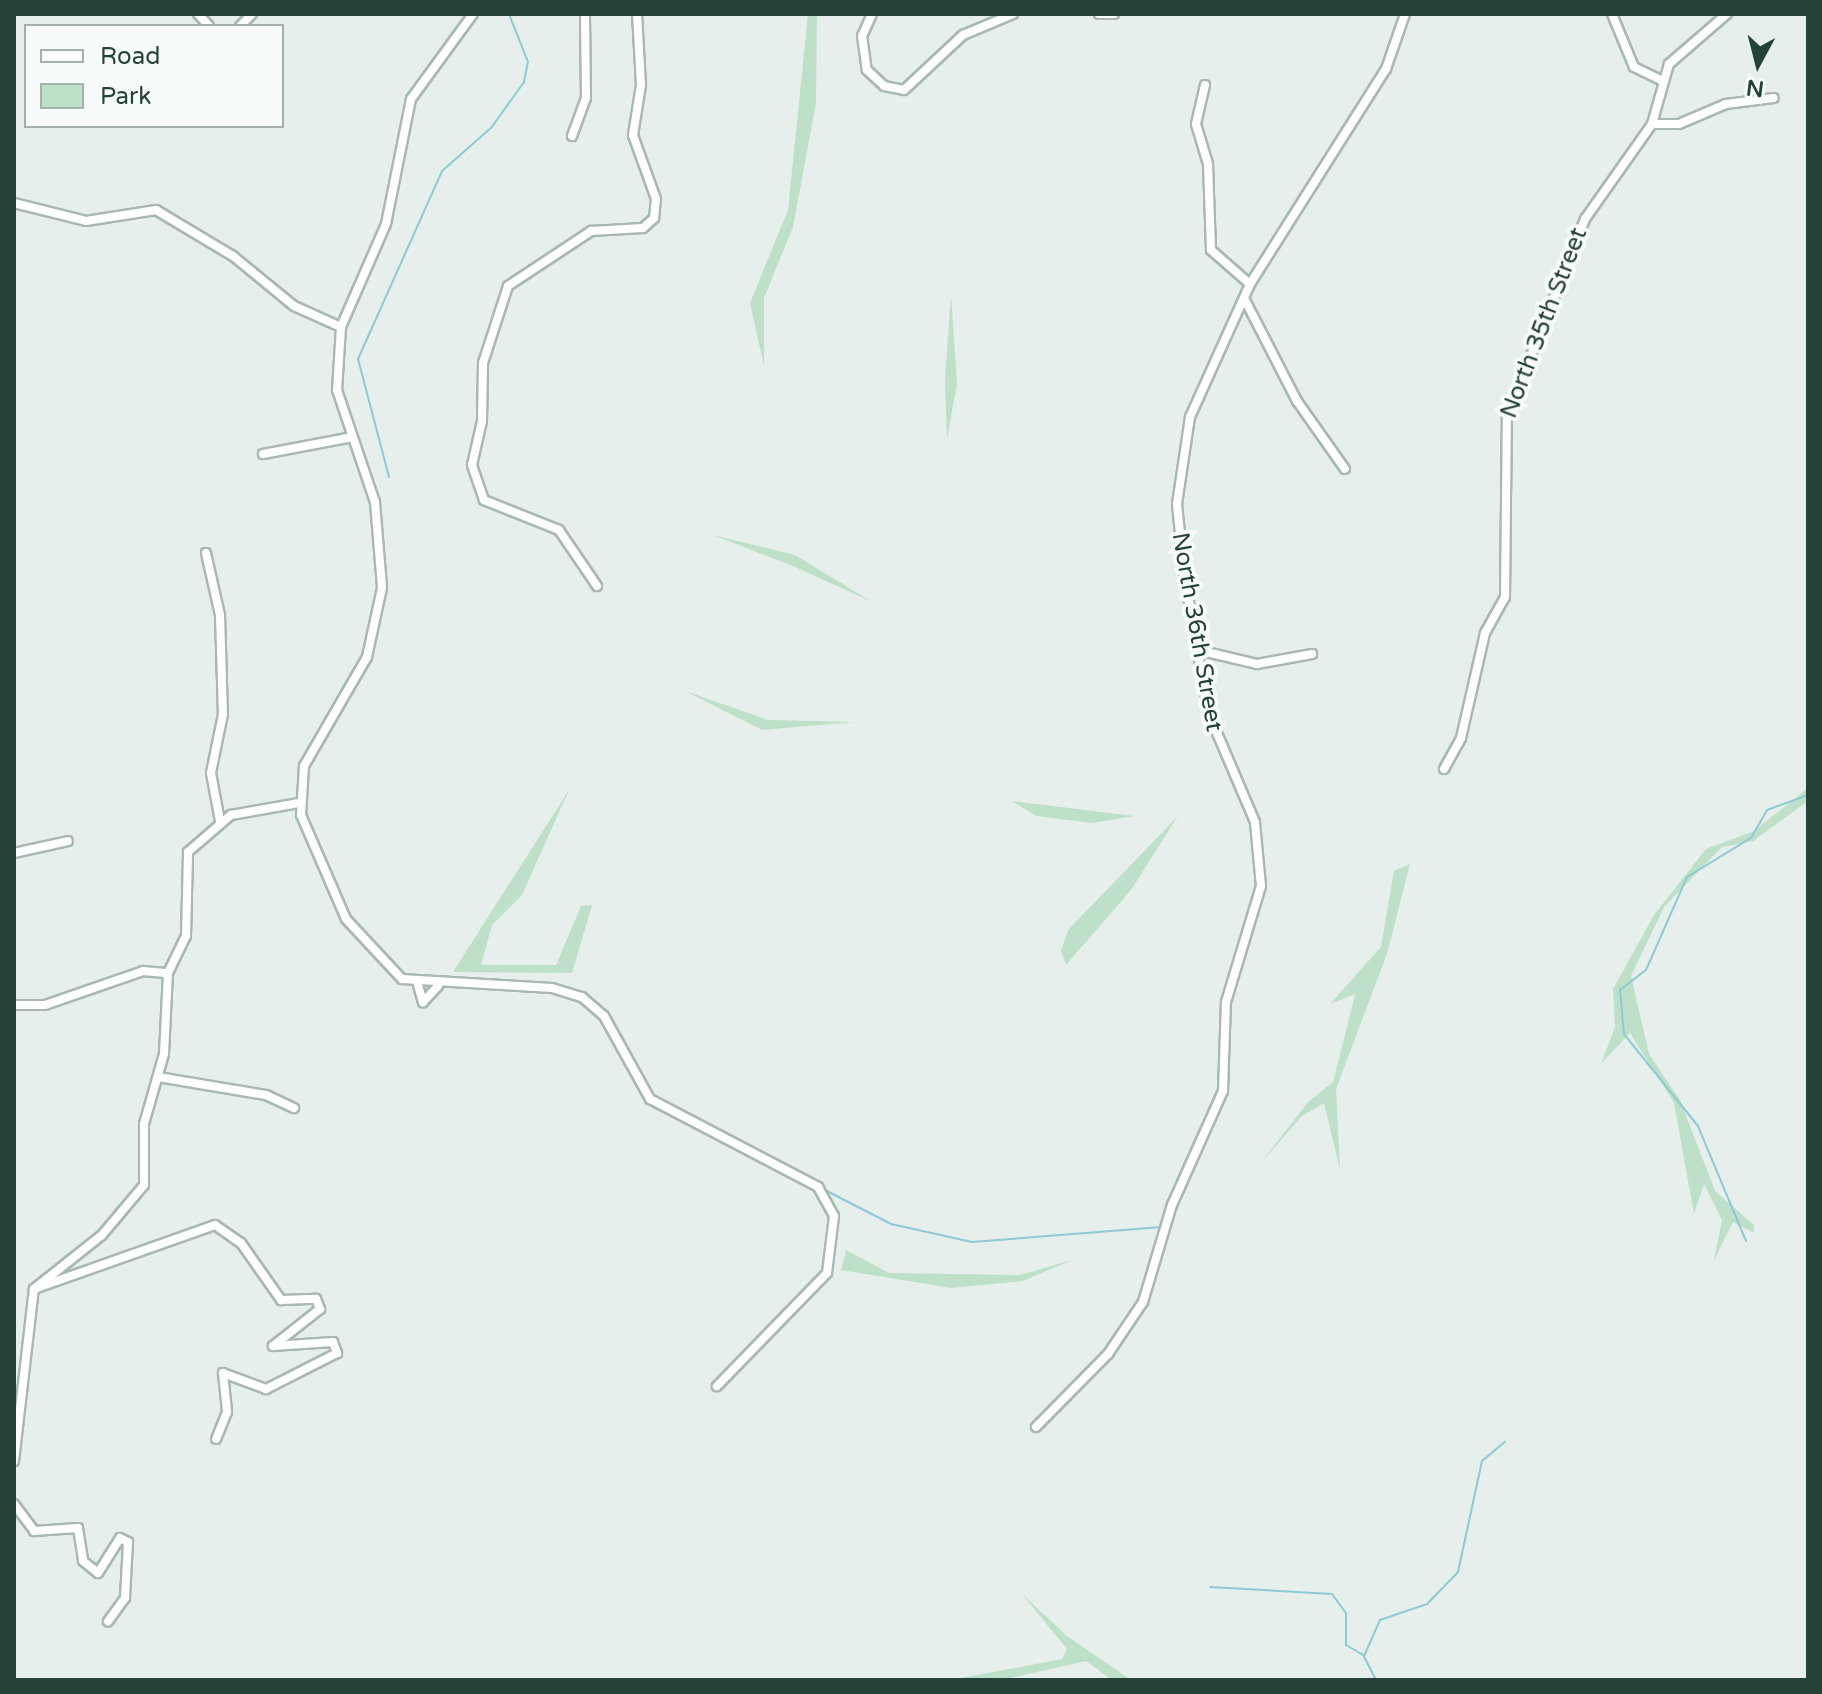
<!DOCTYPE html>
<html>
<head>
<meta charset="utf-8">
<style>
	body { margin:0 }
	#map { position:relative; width:1822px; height:1694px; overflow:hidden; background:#e6efeb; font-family:"Varela Round",sans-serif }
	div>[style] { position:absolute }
	.green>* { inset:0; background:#bfe0c8 }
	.stream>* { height:2px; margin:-1px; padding:0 1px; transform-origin:1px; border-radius:1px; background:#8ec9d4 }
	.roads { filter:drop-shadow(2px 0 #a8b8b2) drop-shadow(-2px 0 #a8b8b2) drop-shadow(0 2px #a8b8b2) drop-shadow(0 -2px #a8b8b2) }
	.minor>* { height:8px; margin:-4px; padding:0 4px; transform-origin:4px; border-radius:4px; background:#fff }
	span { translate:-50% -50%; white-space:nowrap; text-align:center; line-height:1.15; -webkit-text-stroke:8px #f7fbf9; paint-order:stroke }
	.street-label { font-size:24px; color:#24423a }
	.frame { position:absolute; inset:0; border:16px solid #24423a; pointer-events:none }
	.legend { position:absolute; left:24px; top:24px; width:260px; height:104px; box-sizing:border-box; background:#f7fbf9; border:2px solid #a3b1ad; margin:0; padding:10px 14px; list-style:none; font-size:24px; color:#24423a }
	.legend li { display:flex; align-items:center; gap:16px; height:40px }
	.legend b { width:40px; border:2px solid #a3b1ad }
	.north { position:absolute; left:1718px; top:24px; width:80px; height:80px; -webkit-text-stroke:6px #f7fbf9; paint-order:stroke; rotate:187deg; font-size:22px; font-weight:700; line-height:32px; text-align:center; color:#24423a }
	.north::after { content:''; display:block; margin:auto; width:28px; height:36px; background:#24423a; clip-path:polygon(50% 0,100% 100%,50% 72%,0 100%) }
</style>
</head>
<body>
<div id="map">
	<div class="green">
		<div style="clip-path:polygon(808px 14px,817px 14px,816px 103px,793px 227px,764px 298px,764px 366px,750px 303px,788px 210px)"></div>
		<div style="clip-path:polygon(951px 295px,957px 384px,947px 439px,945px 380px)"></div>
		<div style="clip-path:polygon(713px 535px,795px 555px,872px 602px,793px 566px)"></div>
		<div style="clip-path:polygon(685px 691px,768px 720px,854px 722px,762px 730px)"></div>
		<div style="clip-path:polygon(1808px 788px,1808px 801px,1753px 841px,1722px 847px,1664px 907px,1631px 976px,1649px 1054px,1680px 1100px,1715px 1191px,1754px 1225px,1754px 1233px,1733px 1222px,1714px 1260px,1722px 1220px,1704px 1184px,1694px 1214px,1674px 1103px,1630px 1033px,1601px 1064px,1615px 1027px,1613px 989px,1654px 915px,1706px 849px,1754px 831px)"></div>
		<div style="clip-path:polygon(569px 790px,522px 895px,492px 925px,481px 965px,556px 965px,581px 906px,592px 905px,572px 973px,453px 972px)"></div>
		<div style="clip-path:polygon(1012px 801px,1134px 816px,1092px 823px,1036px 816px)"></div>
		<div style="clip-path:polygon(1178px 816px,1131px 890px,1066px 965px,1061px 951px,1068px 930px)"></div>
		<div style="clip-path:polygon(1410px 864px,1387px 954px,1336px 1089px,1340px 1170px,1324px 1103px,1302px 1116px,1260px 1164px,1308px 1102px,1333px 1082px,1355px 994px,1330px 1004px,1381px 947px,1394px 871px)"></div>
		<div style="clip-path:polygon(846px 1250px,889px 1273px,1020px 1275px,1072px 1260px,1023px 1281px,951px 1288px,841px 1270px)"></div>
		<div style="clip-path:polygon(1022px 1594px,1067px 1636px,1131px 1680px,1112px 1680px,1086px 1661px,1001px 1680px,950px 1680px,1062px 1659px,1067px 1649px)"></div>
	</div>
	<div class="stream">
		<div style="left:389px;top:477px;width:122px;rotate:-104.7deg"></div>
		<div style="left:358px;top:359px;width:206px;rotate:-65.9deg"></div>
		<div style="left:442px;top:171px;width:65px;rotate:-41.3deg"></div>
		<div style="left:491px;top:128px;width:57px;rotate:-54.3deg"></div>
		<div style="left:524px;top:82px;width:20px;rotate:-79deg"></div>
		<div style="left:528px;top:62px;width:52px;rotate:-111.6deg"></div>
		<div style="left:823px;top:1189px;width:76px;rotate:27.2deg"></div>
		<div style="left:891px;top:1224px;width:83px;rotate:12.5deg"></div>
		<div style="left:972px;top:1242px;width:190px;rotate:-4.5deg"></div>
		<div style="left:1746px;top:1241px;width:125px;rotate:-112.7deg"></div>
		<div style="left:1698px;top:1126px;width:118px;rotate:-128.8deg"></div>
		<div style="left:1624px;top:1034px;width:44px;rotate:-95.2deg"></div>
		<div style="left:1620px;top:990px;width:33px;rotate:-38deg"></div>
		<div style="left:1646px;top:970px;width:102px;rotate:-66.2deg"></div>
		<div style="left:1687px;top:877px;width:75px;rotate:-31.4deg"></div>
		<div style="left:1751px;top:838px;width:32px;rotate:-60deg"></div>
		<div style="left:1767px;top:810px;width:44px;rotate:-20.1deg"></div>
		<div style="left:1210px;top:1587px;width:122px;rotate:3.3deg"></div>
		<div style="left:1332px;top:1594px;width:24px;rotate:54deg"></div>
		<div style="left:1346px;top:1613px;width:32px;rotate:90deg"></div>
		<div style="left:1346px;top:1645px;width:20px;rotate:30deg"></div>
		<div style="left:1376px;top:1680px;width:27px;rotate:-117deg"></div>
		<div style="left:1364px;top:1656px;width:39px;rotate:-66deg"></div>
		<div style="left:1380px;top:1620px;width:50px;rotate:-18.8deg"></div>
		<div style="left:1427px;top:1604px;width:45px;rotate:-45.9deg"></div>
		<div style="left:1458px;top:1572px;width:114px;rotate:-77.8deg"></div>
		<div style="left:1482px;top:1461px;width:30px;rotate:-40deg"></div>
	</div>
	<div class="roads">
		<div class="minor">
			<div style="left:198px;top:14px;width:16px;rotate:47deg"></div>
			<div style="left:473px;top:14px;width:105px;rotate:126.1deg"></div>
			<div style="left:411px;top:99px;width:127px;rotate:101.3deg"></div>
			<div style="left:386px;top:224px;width:112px;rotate:113.6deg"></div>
			<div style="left:341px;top:327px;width:63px;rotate:93.6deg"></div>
			<div style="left:337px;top:390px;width:118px;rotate:71.3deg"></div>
			<div style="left:375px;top:502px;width:86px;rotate:85.3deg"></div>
			<div style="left:382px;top:588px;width:71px;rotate:102.3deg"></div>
			<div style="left:367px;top:657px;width:126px;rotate:120deg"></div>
			<div style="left:304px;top:766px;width:49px;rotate:93.5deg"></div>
			<div style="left:301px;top:815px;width:113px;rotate:66.6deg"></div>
			<div style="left:346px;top:919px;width:82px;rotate:47deg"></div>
			<div style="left:402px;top:979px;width:150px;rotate:3.4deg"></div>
			<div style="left:552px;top:988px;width:31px;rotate:17deg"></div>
			<div style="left:582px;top:997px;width:29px;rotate:41deg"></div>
			<div style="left:604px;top:1016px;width:95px;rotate:61deg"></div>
			<div style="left:650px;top:1099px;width:190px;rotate:27.6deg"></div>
			<div style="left:818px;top:1187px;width:33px;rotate:61deg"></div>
			<div style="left:834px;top:1216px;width:57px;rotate:97deg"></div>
			<div style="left:827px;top:1273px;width:158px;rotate:134.2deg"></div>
			<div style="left:872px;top:14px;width:24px;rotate:114deg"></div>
			<div style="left:862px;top:36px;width:34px;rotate:82deg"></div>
			<div style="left:867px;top:70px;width:23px;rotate:43deg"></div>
			<div style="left:884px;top:86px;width:20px;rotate:11deg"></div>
			<div style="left:904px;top:90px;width:81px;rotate:-43deg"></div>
			<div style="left:963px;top:35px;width:54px;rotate:-22.8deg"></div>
			<div style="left:1099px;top:14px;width:15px"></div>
			<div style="left:1612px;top:14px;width:57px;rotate:67.5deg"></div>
			<div style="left:1634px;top:67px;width:32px;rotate:26deg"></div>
			<div style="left:240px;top:26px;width:17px;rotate:-45deg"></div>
			<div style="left:1205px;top:85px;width:40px;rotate:103deg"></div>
			<div style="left:1196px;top:124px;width:42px;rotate:73.3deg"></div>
			<div style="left:1208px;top:164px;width:86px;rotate:88deg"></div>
			<div style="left:1211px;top:250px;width:52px;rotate:41.1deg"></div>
			<div style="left:1652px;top:124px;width:27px"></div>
			<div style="left:1679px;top:124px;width:51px;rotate:-23.1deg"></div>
			<div style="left:1726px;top:104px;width:48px;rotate:-7.1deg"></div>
			<div style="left:572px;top:136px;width:40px;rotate:-69.8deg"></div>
			<div style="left:586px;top:98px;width:84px;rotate:-90.7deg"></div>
			<div style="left:14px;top:203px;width:74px;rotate:14deg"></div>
			<div style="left:86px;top:221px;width:71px;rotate:-8.9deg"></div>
			<div style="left:156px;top:210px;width:90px;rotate:30.9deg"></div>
			<div style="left:233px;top:256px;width:79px;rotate:39.3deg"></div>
			<div style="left:294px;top:306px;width:51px;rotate:24.1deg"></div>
			<div style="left:1245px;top:300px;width:114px;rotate:62.8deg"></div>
			<div style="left:1297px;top:401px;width:83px;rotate:54.8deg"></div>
			<div style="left:263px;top:454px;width:86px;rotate:-10.7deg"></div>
			<div style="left:206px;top:553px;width:64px;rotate:77.3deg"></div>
			<div style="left:220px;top:615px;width:99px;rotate:88.3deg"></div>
			<div style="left:223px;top:714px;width:60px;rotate:101.5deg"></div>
			<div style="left:211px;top:773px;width:49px;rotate:79.4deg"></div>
			<div style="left:597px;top:586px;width:68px;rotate:-124.2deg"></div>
			<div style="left:559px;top:530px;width:81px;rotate:-158.2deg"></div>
			<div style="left:484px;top:500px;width:37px;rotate:-109deg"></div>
			<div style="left:472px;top:465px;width:45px;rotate:-77.2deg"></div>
			<div style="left:482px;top:421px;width:58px;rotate:-89deg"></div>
			<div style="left:483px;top:363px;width:81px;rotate:-72deg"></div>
			<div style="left:508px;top:286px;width:100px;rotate:-33.5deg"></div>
			<div style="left:591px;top:231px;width:52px;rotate:-3.3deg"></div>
			<div style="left:643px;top:228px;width:15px;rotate:-42deg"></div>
			<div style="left:654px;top:218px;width:19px;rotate:-84deg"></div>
			<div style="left:656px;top:199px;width:68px;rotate:-109.8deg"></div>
			<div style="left:633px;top:135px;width:51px;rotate:-80.9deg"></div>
			<div style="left:641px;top:85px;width:71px;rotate:-93.2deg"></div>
			<div style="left:1202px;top:651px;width:57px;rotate:13.3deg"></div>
			<div style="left:1257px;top:664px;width:56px;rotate:-10.3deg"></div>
			<div style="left:1444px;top:769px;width:35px;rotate:-61deg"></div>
			<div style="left:1461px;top:738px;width:108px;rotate:-77.1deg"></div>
			<div style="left:1485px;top:633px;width:41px;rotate:-60.9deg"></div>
			<div style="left:1505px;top:597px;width:181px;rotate:-89.4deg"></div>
			<div style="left:1507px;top:416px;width:212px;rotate:-68.4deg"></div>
			<div style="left:1585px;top:219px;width:116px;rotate:-54.8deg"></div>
			<div style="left:1652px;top:124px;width:62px;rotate:-74.2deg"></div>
			<div style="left:1669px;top:64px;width:77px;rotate:-40.8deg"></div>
			<div style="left:14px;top:853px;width:55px;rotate:-12.5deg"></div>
			<div style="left:418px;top:985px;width:18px;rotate:74deg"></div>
			<div style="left:423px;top:1002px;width:22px;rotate:-47deg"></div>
			<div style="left:14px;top:1005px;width:31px"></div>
			<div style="left:45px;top:1005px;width:104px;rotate:-19.1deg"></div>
			<div style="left:143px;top:971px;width:25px;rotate:5deg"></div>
			<div style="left:158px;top:1077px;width:109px;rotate:9.5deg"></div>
			<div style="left:266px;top:1095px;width:31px;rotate:25deg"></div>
			<div style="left:34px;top:1289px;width:192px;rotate:-19.5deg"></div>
			<div style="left:215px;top:1225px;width:32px;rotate:35deg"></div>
			<div style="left:241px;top:1243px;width:70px;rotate:54.9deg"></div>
			<div style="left:281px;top:1300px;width:35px;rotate:-2deg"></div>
			<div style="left:316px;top:1299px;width:11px;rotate:68deg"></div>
			<div style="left:320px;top:1309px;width:60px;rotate:141.8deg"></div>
			<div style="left:273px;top:1346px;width:60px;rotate:-3.8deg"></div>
			<div style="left:333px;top:1342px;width:12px;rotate:70deg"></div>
			<div style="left:337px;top:1353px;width:80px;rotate:153.1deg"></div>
			<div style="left:266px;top:1389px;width:46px;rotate:-159.6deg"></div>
			<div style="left:223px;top:1373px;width:39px;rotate:84deg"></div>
			<div style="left:227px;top:1412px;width:29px;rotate:112deg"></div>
			<div style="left:1036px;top:1427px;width:103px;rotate:-45.4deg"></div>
			<div style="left:1108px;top:1354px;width:63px;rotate:-56.1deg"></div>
			<div style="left:1143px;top:1302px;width:101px;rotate:-73.4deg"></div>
			<div style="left:1172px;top:1205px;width:125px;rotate:-65.9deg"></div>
			<div style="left:1223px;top:1091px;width:89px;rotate:-88.1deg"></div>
			<div style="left:1226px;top:1002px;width:121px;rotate:-73.2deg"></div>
			<div style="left:1261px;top:886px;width:64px;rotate:-95.4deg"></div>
			<div style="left:1255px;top:822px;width:120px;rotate:-113.1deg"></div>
			<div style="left:1208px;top:712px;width:141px;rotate:-99.8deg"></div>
			<div style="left:1184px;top:573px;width:69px;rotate:-95.8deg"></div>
			<div style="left:1177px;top:504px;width:88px;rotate:-81.5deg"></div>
			<div style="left:1190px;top:417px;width:146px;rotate:-65.7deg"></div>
			<div style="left:1250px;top:284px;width:254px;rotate:-57.7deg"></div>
			<div style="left:1386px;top:69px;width:58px;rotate:-70.9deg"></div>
			<div style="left:14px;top:1461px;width:173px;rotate:-83.4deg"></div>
			<div style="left:34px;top:1289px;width:87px;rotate:-38.5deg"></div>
			<div style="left:102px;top:1235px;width:65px;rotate:-50deg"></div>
			<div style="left:144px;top:1185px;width:61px;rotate:-90deg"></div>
			<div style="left:144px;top:1124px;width:73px;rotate:-74.1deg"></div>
			<div style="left:164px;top:1054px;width:81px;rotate:-87.2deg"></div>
			<div style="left:168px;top:973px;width:41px;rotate:-64.1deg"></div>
			<div style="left:186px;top:936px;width:84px;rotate:-88.6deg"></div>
			<div style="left:188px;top:852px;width:57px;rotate:-40.7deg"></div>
			<div style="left:231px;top:815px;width:69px;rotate:-10deg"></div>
			<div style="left:14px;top:1504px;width:34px;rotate:53deg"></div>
			<div style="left:34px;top:1531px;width:44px;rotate:-3.9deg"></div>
			<div style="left:78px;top:1528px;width:33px;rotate:81deg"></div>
			<div style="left:83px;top:1561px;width:19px;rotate:39deg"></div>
			<div style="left:98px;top:1573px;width:41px;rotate:-57.8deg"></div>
			<div style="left:120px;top:1538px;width:9px;rotate:27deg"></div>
			<div style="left:128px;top:1542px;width:56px;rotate:93.1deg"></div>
			<div style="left:125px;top:1598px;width:29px;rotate:126deg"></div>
		</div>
	</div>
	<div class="street-label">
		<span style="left:1544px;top:323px;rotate:-69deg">North 35th Street</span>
		<span style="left:1197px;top:632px;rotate:80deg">North 36th Street</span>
	</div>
	<div class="frame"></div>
	<ul class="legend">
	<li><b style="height:10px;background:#fff"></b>Road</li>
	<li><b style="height:22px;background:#bfe0c8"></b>Park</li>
	</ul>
	<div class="north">N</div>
</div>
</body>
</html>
